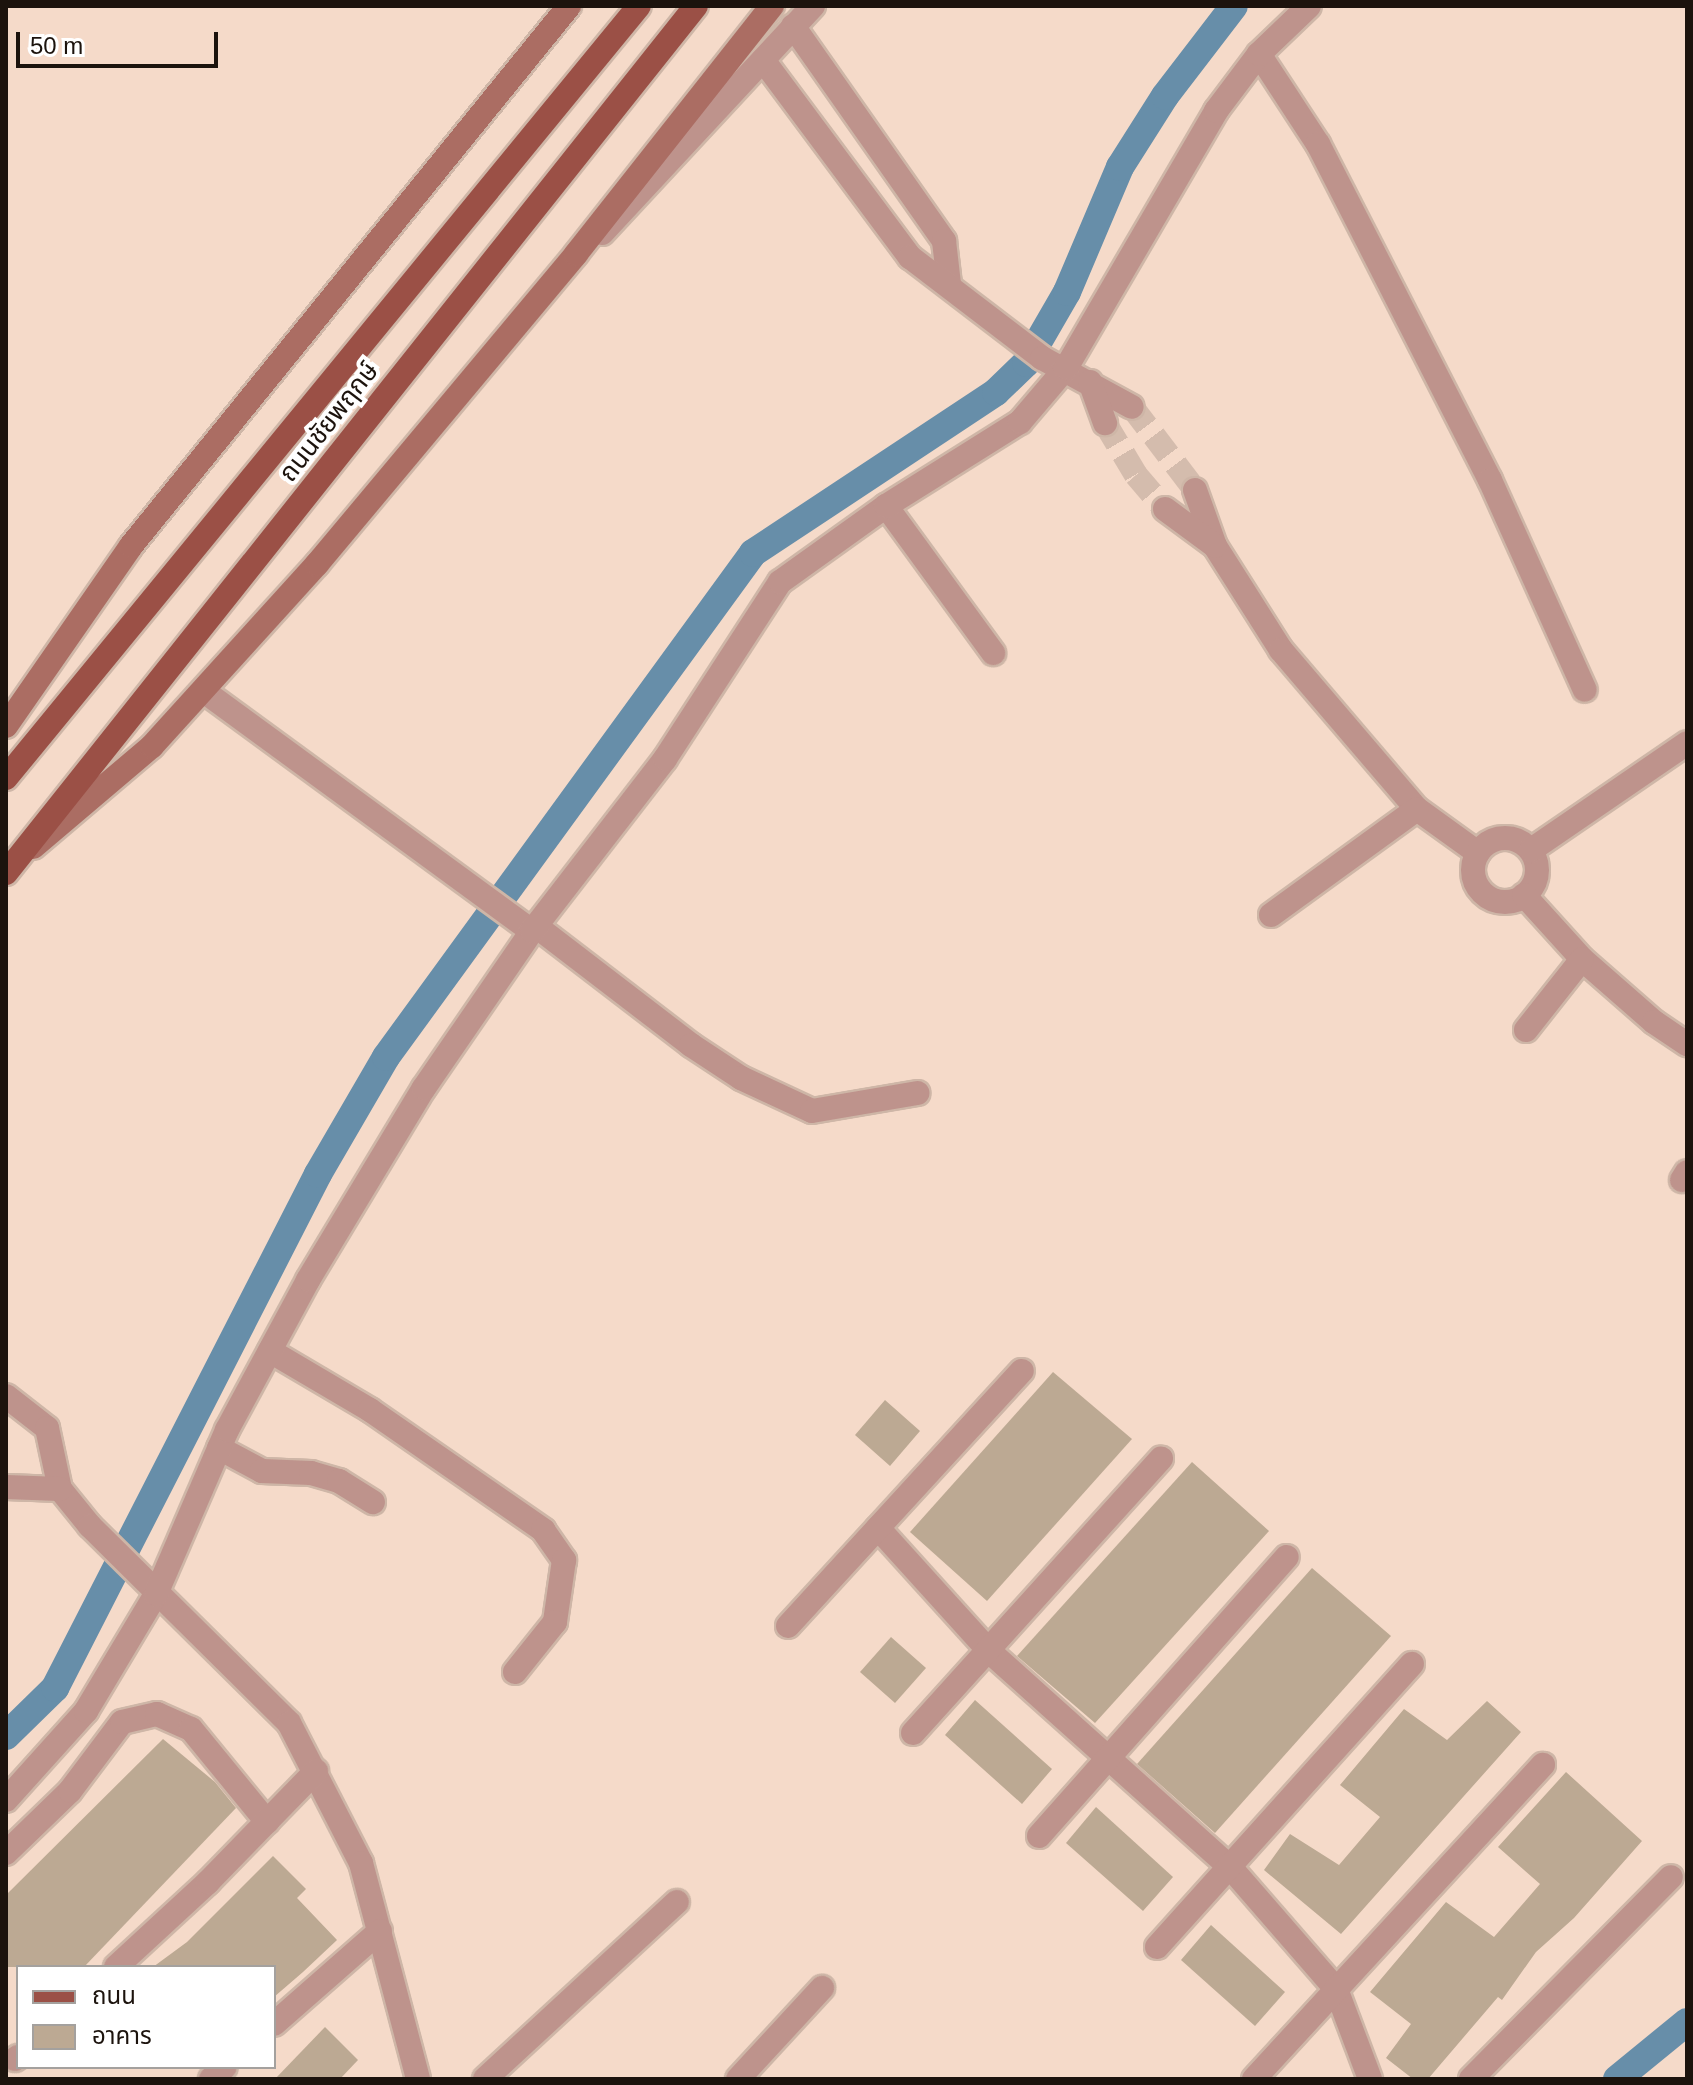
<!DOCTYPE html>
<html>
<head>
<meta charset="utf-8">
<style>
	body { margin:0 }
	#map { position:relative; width:1693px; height:2085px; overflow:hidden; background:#f5dac9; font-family:Arial,"Noto Sans Thai",sans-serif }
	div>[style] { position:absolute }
	.canal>* { height:28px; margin:-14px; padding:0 14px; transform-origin:14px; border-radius:14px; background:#678ea9 }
	.building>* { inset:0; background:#bca993 }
	.street-tunnel>* { height:24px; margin-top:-12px; transform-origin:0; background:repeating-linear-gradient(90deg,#d4bcad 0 24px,transparent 0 36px) }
	.roads { filter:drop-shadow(2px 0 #ceb6a7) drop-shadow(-2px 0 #ceb6a7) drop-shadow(0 2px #ceb6a7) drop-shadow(0 -2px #ceb6a7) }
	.street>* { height:24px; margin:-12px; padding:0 12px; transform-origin:12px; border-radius:12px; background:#be938c }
	.street>.ring { margin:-12px; padding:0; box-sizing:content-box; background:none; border:24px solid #be938c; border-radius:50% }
	.secondary>* { height:24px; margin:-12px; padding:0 12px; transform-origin:12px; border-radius:12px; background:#ab6d63 }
	.primary>* { height:24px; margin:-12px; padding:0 12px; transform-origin:12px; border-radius:12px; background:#9b5046 }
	span { translate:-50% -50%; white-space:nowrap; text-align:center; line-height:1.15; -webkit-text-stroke:8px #fff; paint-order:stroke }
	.street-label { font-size:26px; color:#1c130d }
	.frame { position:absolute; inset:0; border:8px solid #1c130d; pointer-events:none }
	.legend { position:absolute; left:16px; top:1965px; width:260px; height:104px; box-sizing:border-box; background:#fff; border:2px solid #a4a19e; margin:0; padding:10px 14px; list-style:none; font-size:24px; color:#1c130d }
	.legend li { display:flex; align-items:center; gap:16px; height:40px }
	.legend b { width:40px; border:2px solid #a4a19e }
	.scale { position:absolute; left:16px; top:32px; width:202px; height:36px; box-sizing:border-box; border:4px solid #1c130d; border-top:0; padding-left:10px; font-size:24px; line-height:28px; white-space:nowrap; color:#1c130d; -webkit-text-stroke:6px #fff; paint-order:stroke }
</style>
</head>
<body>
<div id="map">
	<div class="canal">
		<div style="left:6px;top:1736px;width:69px;rotate:-44.4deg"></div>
		<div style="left:55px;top:1688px;width:577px;rotate:-62.9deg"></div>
		<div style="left:318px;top:1174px;width:135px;rotate:-59.8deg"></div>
		<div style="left:386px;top:1057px;width:623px;rotate:-53.94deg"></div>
		<div style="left:753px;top:553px;width:291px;rotate:-33.5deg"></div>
		<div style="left:996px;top:392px;width:42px;rotate:-44deg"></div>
		<div style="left:1026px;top:363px;width:82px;rotate:-60deg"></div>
		<div style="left:1067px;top:292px;width:136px;rotate:-67deg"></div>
		<div style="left:1120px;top:167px;width:84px;rotate:-57.6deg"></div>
		<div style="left:1165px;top:96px;width:113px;rotate:-52.5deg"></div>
		<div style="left:1617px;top:2079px;width:90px;rotate:-39.2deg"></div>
	</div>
	<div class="building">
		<div style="clip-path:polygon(1053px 1372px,1132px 1439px,987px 1601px,910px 1532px)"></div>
		<div style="clip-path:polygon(885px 1400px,920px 1431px,890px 1466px,855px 1435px)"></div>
		<div style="clip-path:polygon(1192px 1462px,1269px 1531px,1095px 1723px,1017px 1656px)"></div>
		<div style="clip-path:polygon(1312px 1568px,1391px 1636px,1215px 1833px,1137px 1764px)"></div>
		<div style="clip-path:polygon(891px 1637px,926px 1668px,895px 1703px,860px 1672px)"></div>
		<div style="clip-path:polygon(975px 1700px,1052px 1769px,1022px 1804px,945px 1735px)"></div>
		<div style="clip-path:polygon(1487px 1701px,1521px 1732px,1341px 1934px,1264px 1870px,1290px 1834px,1339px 1865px,1380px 1817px,1340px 1785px,1404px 1709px,1447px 1740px)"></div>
		<div style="clip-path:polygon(163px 1739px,215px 1782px,236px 1808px,84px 1967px,6px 1967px,6px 1895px)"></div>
		<div style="clip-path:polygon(1566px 1772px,1642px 1841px,1574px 1918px,1536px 1952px,1502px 2000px,1498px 1997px,1428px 2079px,1413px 2079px,1386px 2058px,1411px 2024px,1370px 1992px,1446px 1902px,1494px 1937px,1540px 1884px,1498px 1847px)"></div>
		<div style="clip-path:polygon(1096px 1807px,1173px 1877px,1143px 1911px,1066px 1843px)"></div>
		<div style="clip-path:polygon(273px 1856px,306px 1889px,297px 1898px,337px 1940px,303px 1972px,274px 1997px,274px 1967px,153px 1967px,187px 1942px)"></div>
		<div style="clip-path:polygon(1211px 1925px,1285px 1992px,1255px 2026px,1181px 1960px)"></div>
		<div style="clip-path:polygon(325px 2027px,358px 2060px,340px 2079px,275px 2079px)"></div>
	</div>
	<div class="street-tunnel">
		<div style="left:1132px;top:407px;width:104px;rotate:52.8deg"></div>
		<div style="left:1105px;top:423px;width:61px;rotate:59.2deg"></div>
		<div style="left:1136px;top:475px;width:45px;rotate:49.5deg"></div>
	</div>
	<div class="roads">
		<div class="street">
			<div style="left:793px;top:26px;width:263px;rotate:54.9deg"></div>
			<div style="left:944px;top:241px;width:43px;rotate:83.4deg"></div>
			<div style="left:1259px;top:54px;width:108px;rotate:56.8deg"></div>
			<div style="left:1318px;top:144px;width:377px;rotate:62.9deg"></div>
			<div style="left:1490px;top:480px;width:230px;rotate:65.7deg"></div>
			<div style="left:763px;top:60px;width:246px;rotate:53.3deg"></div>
			<div style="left:910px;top:257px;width:166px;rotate:37.4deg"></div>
			<div style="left:1042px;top:358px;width:102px;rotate:28.6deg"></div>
			<div style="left:602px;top:233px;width:310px;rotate:-47.1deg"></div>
			<div style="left:1090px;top:382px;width:44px;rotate:69.9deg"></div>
			<div style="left:1195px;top:490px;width:59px;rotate:70.3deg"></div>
			<div style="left:1215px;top:546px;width:123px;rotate:57.6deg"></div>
			<div style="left:1281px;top:650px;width:209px;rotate:49.5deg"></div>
			<div style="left:1417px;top:809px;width:75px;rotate:35.8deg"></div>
			<div style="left:886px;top:506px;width:182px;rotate:53.9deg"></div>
			<div style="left:1165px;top:509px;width:62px;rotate:36.5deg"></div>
			<div style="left:205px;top:692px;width:405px;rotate:36.2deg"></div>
			<div class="ring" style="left:1473px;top:838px;width:40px;height:40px"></div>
			<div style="left:1531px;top:850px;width:189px;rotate:-34.4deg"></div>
			<div style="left:1524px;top:895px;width:86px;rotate:47.8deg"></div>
			<div style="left:1582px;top:959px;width:96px;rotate:41.2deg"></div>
			<div style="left:1654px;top:1022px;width:40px;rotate:34deg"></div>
			<div style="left:1271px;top:915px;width:180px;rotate:-36deg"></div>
			<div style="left:536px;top:926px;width:195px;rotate:37.5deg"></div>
			<div style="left:691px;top:1045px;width:60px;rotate:33.4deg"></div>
			<div style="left:741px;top:1078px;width:78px;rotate:24.9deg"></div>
			<div style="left:812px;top:1111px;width:107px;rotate:-9.7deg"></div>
			<div style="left:1526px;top:1030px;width:90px;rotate:-51.7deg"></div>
			<div style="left:1682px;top:1180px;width:9px;rotate:-58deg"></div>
			<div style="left:270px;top:1351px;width:116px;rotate:30.5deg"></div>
			<div style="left:370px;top:1410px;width:211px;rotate:34.7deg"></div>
			<div style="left:543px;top:1530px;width:37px;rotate:55deg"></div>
			<div style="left:564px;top:1560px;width:63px;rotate:98.3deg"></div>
			<div style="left:555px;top:1622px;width:64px;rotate:128.7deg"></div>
			<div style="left:6px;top:1396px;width:52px;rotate:38deg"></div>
			<div style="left:47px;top:1428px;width:62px;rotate:78deg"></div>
			<div style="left:60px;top:1489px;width:48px;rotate:51deg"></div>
			<div style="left:90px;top:1526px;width:280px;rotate:44.7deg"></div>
			<div style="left:289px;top:1723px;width:157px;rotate:62.8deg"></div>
			<div style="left:361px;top:1863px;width:223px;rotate:75.2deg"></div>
			<div style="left:219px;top:1448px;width:49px;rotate:28.1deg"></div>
			<div style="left:262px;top:1471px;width:49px;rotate:2.3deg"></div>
			<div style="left:311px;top:1473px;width:29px;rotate:16deg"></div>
			<div style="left:339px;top:1481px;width:40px;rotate:32deg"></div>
			<div style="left:6px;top:1487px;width:54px;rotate:2.1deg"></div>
			<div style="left:878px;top:1528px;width:166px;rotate:47.9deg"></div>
			<div style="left:989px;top:1651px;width:324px;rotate:41.9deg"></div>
			<div style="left:1230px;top:1867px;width:162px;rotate:49deg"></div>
			<div style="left:1336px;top:1989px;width:96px;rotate:69.3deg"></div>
			<div style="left:788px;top:1626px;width:346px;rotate:-47.5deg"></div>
			<div style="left:913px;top:1733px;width:370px;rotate:-47.9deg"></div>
			<div style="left:6px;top:1800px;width:120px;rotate:-48deg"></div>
			<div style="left:86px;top:1711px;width:136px;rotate:-59.1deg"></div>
			<div style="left:156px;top:1594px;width:179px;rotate:-66.6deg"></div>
			<div style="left:227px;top:1430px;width:170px;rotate:-61.6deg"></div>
			<div style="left:308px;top:1280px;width:224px;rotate:-58.9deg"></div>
			<div style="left:424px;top:1088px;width:191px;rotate:-55.5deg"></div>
			<div style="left:532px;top:931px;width:217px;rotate:-52.3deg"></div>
			<div style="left:665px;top:759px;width:211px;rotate:-57deg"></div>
			<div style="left:780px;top:582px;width:130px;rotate:-35.6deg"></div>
			<div style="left:886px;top:506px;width:158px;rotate:-32.1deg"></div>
			<div style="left:1020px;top:422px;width:71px;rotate:-49.6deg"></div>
			<div style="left:1066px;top:368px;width:298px;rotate:-59.7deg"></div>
			<div style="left:1216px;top:111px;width:71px;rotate:-53deg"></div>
			<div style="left:1259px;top:54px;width:69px;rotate:-43.8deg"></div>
			<div style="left:1039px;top:1836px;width:373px;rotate:-48.4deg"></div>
			<div style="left:6px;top:1853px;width:89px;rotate:-44.1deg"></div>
			<div style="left:70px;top:1791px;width:86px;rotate:-53deg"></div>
			<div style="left:122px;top:1722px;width:36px;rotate:-13deg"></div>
			<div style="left:157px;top:1714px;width:37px;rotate:24deg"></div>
			<div style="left:191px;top:1729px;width:120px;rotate:50.7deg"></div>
			<div style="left:1157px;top:1947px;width:381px;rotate:-48deg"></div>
			<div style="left:116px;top:1967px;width:125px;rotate:-42.7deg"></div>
			<div style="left:208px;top:1882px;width:155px;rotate:-45.8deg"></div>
			<div style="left:274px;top:2024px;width:141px;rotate:-41.3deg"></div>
			<div style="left:15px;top:2059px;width:4px;rotate:-34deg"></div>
			<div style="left:211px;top:2079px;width:18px;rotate:-41deg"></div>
			<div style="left:485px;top:2079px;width:261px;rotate:-42.7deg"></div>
			<div style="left:738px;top:2079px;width:124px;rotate:-47.3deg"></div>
			<div style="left:1254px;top:2079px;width:427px;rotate:-47.4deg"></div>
			<div style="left:1471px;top:2079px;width:284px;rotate:-45.3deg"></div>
		</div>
		<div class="secondary">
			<div style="left:6px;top:726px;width:219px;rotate:-55.2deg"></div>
			<div style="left:131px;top:546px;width:695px;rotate:-50.95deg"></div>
			<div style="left:33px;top:847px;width:156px;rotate:-40.3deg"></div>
			<div style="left:152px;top:746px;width:246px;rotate:-47.8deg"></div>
			<div style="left:317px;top:564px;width:404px;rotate:-50.1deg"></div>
			<div style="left:576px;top:254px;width:316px;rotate:-51.7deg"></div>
		</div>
		<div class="primary">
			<div style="left:6px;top:778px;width:998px;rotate:-50.65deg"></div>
			<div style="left:6px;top:873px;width:1108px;rotate:-51.49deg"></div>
		</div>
	</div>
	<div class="street-label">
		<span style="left:329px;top:422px;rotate:-52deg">ถนนชัยพฤกษ์</span>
	</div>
	<div class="frame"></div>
	<ul class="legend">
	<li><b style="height:10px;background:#9b5046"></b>ถนน</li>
	<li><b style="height:22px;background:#bca993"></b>อาคาร</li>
	</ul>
	<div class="scale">50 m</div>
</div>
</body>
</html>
